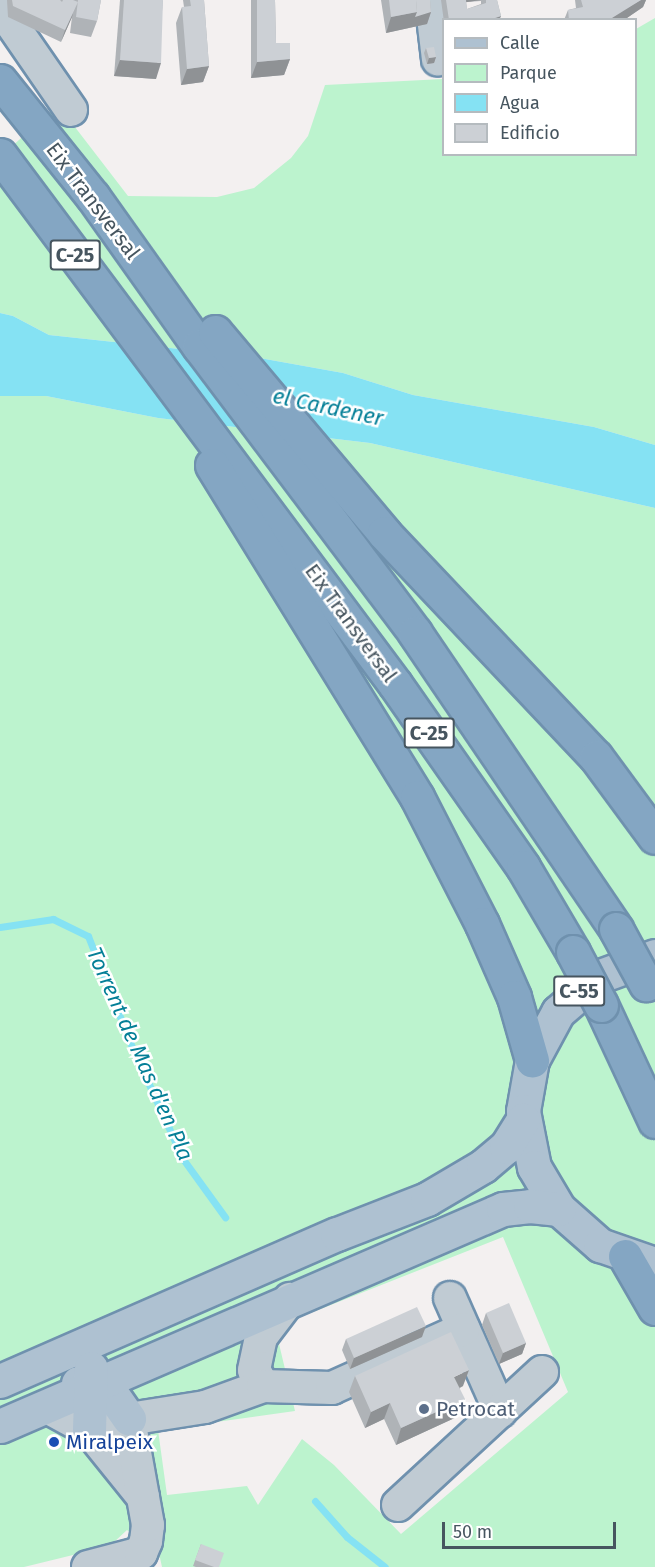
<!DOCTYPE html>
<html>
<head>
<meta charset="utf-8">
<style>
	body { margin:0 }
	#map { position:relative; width:655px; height:1567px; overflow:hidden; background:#f3f0f0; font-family:"Fira Sans",sans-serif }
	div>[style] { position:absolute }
	.green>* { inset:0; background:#bcf3ce }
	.water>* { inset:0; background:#85e2f3 }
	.stream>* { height:7px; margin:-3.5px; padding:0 3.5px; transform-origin:3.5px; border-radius:3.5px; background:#85e2f3 }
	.roads { filter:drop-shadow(2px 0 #6f91ae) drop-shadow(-2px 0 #6f91ae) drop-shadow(0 2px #6f91ae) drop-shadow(0 -2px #6f91ae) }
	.minor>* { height:32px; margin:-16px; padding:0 16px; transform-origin:16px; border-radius:16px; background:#c0cbd3 }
	.major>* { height:33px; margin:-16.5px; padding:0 16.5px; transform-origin:16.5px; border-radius:16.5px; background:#aec1d1 }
	.highway>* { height:33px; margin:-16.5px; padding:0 16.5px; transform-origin:16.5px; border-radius:16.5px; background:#84a6c3 }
	.bridges { filter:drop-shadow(2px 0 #6f91ae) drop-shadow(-2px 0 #6f91ae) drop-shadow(0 2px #6f91ae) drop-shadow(0 -2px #6f91ae) }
	.highway-bridge>* { height:33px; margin:-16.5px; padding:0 16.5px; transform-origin:16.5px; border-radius:16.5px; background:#84a6c3 }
	.wall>* { inset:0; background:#afb3b7 }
	.shaded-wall>* { inset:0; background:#8f9295 }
	.building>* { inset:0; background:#ccd0d5 }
	.dots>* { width:16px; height:16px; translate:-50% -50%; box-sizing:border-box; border:3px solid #fff; border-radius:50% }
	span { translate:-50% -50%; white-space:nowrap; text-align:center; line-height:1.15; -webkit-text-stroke:5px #fff; paint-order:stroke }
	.shield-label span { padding:2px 4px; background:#fff; border:2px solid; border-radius:4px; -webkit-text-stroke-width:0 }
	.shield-label { font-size:20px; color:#46555f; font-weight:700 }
	.street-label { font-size:21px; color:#46555f }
	.service-label { font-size:21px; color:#4e5e75 }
	.left { translate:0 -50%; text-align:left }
	.transit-label { font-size:21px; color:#164399 }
	.water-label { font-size:22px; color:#047f97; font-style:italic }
	.legend { position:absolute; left:442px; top:18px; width:195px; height:138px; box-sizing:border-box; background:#fff; border:2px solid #b5bbbf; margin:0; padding:8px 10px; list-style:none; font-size:18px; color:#46555f }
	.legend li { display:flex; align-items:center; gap:12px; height:30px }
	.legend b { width:30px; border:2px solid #b5bbbf }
	.scale { position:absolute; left:442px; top:1522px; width:174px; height:27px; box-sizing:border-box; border:3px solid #46555f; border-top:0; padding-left:8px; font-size:18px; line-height:21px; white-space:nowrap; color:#46555f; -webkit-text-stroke:4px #fff; paint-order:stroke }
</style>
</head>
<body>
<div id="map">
	<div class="green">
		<div style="clip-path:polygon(655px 18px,655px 445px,594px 427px,413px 395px,343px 373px,254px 357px,49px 335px,13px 316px,0 313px,0 157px,58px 105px,128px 196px,217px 197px,254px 188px,291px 158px,308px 136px,325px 85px,443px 79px,444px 154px,636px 154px,636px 29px)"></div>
		<div style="clip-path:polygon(evenodd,0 396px,46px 396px,158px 418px,370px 443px,655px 508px,655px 1567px,162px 1567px,160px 1558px,127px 1530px,113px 1543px,73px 1555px,24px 1567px,0 1567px,0 396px,503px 1237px,568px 1392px,401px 1534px,334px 1465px,302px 1439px,258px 1505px,247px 1486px,167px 1495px,158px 1430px,295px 1411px,275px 1327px,503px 1237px)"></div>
	</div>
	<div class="water">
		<div style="clip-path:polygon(0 313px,13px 316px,49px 335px,254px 357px,343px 373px,413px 395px,594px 427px,655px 445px,655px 508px,370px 443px,158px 418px,46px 396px,0 396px)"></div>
	</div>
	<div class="stream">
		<div style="left:0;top:927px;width:54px;rotate:-8.6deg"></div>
		<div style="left:53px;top:919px;width:39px;rotate:26deg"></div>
		<div style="left:88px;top:936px;width:119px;rotate:68.4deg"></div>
		<div style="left:132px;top:1047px;width:123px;rotate:65.5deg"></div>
		<div style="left:183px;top:1159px;width:72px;rotate:54.1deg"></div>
		<div style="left:315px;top:1501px;width:48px;rotate:48.4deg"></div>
		<div style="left:347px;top:1537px;width:48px;rotate:38.3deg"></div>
	</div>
	<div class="roads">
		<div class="minor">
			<div style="left:431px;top:0;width:60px;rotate:83.3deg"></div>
			<div style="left:0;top:7px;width:125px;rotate:55.4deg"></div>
			<div style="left:450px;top:1298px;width:124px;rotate:66.1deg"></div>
			<div style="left:263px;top:1386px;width:18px;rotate:-119deg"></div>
			<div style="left:254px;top:1370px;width:34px;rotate:-78deg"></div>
			<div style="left:261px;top:1337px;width:48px;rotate:-52.7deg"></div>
			<div style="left:47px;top:1407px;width:48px;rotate:28.7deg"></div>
			<div style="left:89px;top:1430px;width:86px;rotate:51.1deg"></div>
			<div style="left:89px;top:1430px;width:41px;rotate:-15.4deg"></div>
			<div style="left:129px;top:1419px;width:77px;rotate:-9deg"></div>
			<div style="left:205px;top:1407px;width:62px;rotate:-19.9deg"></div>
			<div style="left:263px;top:1386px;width:69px;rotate:1.7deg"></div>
			<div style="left:332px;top:1388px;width:144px;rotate:-24.2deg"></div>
			<div style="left:398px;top:1505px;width:196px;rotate:-42.7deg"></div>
			<div style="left:88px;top:1567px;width:55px;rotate:-14.8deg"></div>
			<div style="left:141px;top:1553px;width:13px;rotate:-67deg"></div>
			<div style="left:146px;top:1541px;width:16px;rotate:-83deg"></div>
			<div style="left:148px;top:1525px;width:108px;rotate:-100.2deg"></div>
		</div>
		<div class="major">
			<div style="left:655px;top:956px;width:59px;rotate:160deg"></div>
			<div style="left:600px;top:976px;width:55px;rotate:139.4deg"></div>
			<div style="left:558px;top:1012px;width:55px;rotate:118.4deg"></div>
			<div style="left:532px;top:1060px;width:52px;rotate:100deg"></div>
			<div style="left:523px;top:1111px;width:57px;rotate:78.9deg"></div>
			<div style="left:534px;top:1167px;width:49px;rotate:59.2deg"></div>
			<div style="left:559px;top:1209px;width:55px;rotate:41.3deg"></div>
			<div style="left:600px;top:1245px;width:58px;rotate:19.1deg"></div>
			<div style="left:0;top:1381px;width:368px;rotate:-23.6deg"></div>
			<div style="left:337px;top:1234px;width:97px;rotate:-21.3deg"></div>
			<div style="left:427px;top:1199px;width:65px;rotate:-30.5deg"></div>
			<div style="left:483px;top:1166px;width:30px;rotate:-40deg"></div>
			<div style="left:506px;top:1147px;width:32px;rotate:-58deg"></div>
			<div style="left:78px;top:1383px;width:32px;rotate:13deg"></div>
			<div style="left:109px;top:1390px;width:35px;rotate:55deg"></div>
			<div style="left:0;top:1426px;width:548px;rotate:-23.34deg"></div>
			<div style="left:503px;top:1209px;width:27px;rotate:-6deg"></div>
			<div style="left:530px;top:1206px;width:29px;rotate:6deg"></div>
			<div style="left:89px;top:1430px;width:62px;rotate:-88.2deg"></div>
		</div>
		<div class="highway">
			<div style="left:0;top:81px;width:149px;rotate:51.3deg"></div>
			<div style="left:93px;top:197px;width:183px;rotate:54.6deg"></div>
			<div style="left:199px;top:346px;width:359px;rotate:53deg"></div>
			<div style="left:415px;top:633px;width:358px;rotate:55.8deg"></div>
			<div style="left:0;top:155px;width:660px;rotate:53.25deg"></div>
			<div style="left:395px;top:684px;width:223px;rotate:55deg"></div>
			<div style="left:523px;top:867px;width:99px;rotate:59.5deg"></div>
			<div style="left:215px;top:332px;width:263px;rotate:49.9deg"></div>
			<div style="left:384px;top:533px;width:308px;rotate:46.6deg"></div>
			<div style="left:596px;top:757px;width:99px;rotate:53.6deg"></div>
			<div style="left:212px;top:465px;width:390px;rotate:58.3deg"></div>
			<div style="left:417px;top:797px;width:143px;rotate:62.9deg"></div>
			<div style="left:482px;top:924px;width:80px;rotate:66.3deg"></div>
			<div style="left:514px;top:997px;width:66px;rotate:74.1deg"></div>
			<div style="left:601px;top:1005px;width:128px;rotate:65deg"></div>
			<div style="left:625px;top:1256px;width:60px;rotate:60deg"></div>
		</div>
	</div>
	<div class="bridges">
		<div class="highway-bridge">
			<div style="left:616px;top:929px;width:63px;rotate:61.4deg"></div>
			<div style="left:573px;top:952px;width:60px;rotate:62.2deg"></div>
		</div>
	</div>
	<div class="wall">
		<div style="clip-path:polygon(7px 0,101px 0,97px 21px,91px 37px,70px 33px,72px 17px,61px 42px,8px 17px)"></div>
		<div style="clip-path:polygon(120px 0,163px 0,156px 79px,114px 76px)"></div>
		<div style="clip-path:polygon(183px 0,204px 0,209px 66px,203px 82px,181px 85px,176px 23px,182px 7px,184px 7px)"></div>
		<div style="clip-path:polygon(251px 0,275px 0,276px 43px,290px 59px,284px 75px,251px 78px)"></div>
		<div style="clip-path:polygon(381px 0,430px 0,431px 12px,427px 24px,386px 33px)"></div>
		<div style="clip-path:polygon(evenodd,441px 0,497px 0,501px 16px,499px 20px,444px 20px,444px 22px,441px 0,481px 1px,481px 4px,467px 9px,466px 2px,481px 1px)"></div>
		<div style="clip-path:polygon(575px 0,646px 0,643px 7px,624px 20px,564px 20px,568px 10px,576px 8px)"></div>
		<div style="clip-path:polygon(426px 48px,436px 57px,434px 63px,427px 64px,424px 53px)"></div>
		<div style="clip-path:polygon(486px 1313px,526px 1343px,522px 1354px,499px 1364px,482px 1325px)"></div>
		<div style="clip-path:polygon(422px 1337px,350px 1369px,342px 1350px,346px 1339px)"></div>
		<div style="clip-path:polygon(355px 1376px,463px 1386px,460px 1388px,459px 1416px,396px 1445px,384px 1419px,365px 1428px,349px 1392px)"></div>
		<div style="clip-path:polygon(201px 1544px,219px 1567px,196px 1567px,193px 1566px)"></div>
	</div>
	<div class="shaded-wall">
		<div style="clip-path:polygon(463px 0,481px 0,461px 3px)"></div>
		<div style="clip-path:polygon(641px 0,646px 0,643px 7px,624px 20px,605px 20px)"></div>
		<div style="clip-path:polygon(417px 12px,431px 12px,427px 24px,386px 33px,391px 17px)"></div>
		<div style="clip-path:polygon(73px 13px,72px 17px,61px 42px,65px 30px)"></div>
		<div style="clip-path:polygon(501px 16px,499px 20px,489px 20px)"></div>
		<div style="clip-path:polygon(436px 57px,434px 63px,427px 64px,429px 58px)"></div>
		<div style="clip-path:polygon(290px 59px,284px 75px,251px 78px,257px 62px)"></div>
		<div style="clip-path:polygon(120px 60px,161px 63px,156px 79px,114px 76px)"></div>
		<div style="clip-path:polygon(209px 66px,203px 82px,181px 85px,187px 69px)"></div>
		<div style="clip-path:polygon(426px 1326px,422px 1337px,350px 1369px,354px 1358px)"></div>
		<div style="clip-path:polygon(526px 1343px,522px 1354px,499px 1364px,503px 1353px)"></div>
		<div style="clip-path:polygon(469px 1370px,463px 1386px,448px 1393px,454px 1377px)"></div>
		<div style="clip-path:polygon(465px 1399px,459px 1416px,396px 1445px,401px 1428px)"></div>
		<div style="clip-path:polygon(390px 1403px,384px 1419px,365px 1428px,371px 1412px)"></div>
	</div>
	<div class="building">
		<div style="clip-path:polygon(12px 0,60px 0,62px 2px,63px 0,73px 0,78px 2px,65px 30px,13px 6px)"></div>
		<div style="clip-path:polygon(78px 0,101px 0,97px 21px,76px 17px)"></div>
		<div style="clip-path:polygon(124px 0,163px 0,161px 63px,120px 60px)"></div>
		<div style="clip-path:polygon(190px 0,204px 0,209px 66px,187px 69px,182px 7px,191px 6px)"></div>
		<div style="clip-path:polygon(257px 0,275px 0,276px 43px,290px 43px,290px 59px,257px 62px)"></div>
		<div style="clip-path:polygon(389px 0,416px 0,417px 12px,391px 17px)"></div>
		<div style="clip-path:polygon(416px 0,430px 0,431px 12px,415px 17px,417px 12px)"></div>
		<div style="clip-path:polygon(446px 0,466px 0,467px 9px,486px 3px,486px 0,497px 0,501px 16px,489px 20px,449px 20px)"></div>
		<div style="clip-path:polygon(581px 0,641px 0,612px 18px,605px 20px,569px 20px,568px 10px,583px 7px)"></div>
		<div style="clip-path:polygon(434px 47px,436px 57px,429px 58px,426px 48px)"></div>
		<div style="clip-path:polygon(509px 1303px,526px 1343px,503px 1353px,486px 1313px)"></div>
		<div style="clip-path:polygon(417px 1307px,426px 1326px,354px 1358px,346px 1339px)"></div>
		<div style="clip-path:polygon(451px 1332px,469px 1370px,454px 1377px,465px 1399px,401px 1428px,390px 1403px,371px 1412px,355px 1376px)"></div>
		<div style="clip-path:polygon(201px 1544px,224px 1553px,219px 1567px,214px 1567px,195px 1560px)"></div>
	</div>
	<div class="dots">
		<div style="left:424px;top:1409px;background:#5c6f8a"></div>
		<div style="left:54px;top:1442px;background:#1a4fb4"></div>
	</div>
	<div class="shield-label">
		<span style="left:75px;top:255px">C-25</span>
		<span style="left:429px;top:733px">C-25</span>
		<span style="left:579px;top:991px">C-55</span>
	</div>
	<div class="street-label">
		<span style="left:93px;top:201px;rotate:53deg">Eix Transversal</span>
		<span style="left:351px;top:623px;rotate:54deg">Eix Transversal</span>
	</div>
	<div class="service-label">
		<span class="left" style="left:436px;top:1409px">Petrocat</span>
	</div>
	<div class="transit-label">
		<span class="left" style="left:66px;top:1442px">Miralpeix</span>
	</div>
	<div class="water-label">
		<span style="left:328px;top:407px;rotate:12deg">el Cardener</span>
		<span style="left:140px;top:1054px;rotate:66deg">Torrent de Mas d'en Pla</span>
	</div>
	<ul class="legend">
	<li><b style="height:8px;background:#aec1d1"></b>Calle</li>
	<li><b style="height:16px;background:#bcf3ce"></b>Parque</li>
	<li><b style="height:16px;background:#85e2f3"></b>Agua</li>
	<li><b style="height:16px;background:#ccd0d5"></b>Edificio</li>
	</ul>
	<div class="scale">50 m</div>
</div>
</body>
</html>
